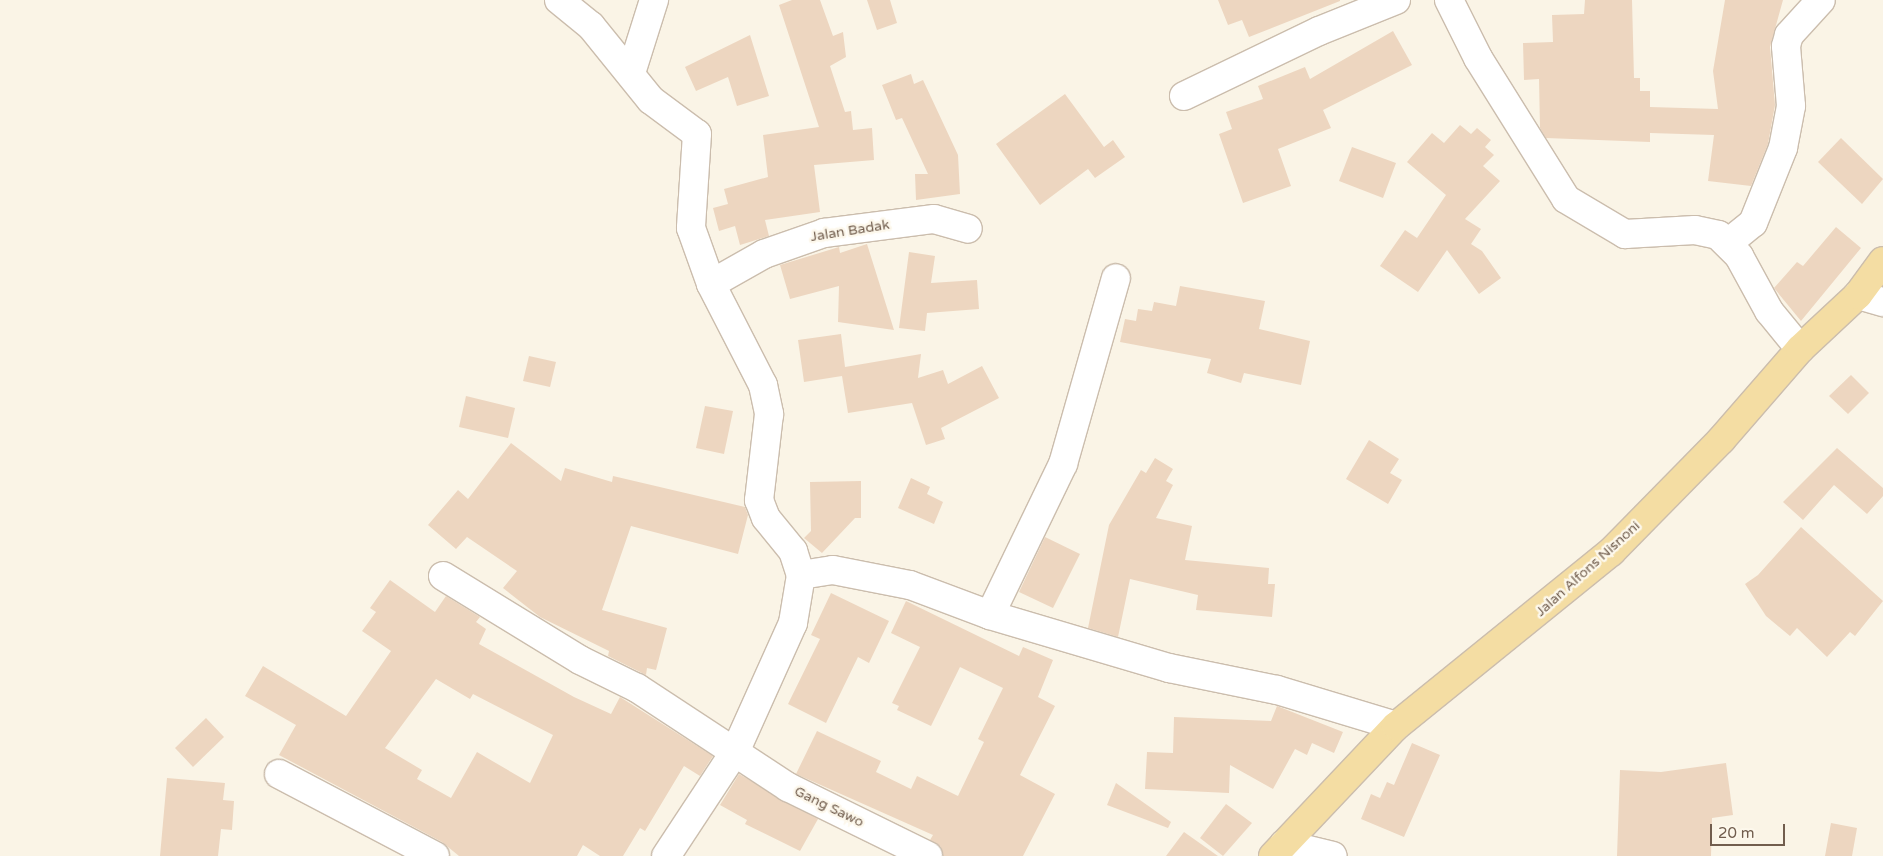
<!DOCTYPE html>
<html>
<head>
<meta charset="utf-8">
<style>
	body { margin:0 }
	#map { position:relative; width:1883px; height:856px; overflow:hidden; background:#faf4e6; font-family:"Varela Round",sans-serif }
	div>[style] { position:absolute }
	.building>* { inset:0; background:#edd6c0 }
	.roads { filter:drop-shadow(1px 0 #cbbdad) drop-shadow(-1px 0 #cbbdad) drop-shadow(0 1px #cbbdad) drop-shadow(0 -1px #cbbdad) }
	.minor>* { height:28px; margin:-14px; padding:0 14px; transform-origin:14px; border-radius:14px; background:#fff }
	.major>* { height:28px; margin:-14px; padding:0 14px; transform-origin:14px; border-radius:14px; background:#f4dda3 }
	span { translate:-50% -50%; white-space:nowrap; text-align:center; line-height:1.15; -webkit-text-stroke:5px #fdf8ec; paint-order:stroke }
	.street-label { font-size:14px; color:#715d4d }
	.scale { position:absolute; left:1710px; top:824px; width:75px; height:22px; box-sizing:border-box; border:2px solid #715d4d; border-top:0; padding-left:6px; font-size:15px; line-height:18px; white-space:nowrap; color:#715d4d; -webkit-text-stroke:4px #fdf8ec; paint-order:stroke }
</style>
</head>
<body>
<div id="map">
	<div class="building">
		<div style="clip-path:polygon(792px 0,820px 0,833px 36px,843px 32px,846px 57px,830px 66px,845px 112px,851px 111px,853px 130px,872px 128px,874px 160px,814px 165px,820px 212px,765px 220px,769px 236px,740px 245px,735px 226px,719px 231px,713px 208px,728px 204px,724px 189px,768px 177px,763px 135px,819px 127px,779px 5px)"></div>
		<div style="clip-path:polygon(867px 0,890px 0,897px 23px,877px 30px)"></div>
		<div style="clip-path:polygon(1218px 0,1340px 0,1340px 1px,1249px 37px,1242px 20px,1228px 25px)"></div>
		<div style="clip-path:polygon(1585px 0,1632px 0,1634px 78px,1640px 78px,1640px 91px,1650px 91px,1650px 107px,1718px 109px,1713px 71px,1725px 0,1783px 0,1770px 47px,1775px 105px,1768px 144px,1751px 186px,1708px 181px,1714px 135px,1650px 133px,1650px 142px,1546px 138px,1540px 128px,1539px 79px,1524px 80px,1523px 43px,1553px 42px,1552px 15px,1584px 14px)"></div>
		<div style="clip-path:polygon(1393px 31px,1412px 65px,1323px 110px,1331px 128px,1278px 149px,1291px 186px,1243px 203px,1219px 134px,1232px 129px,1226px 112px,1263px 99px,1258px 86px,1305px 67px,1310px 79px)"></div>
		<div style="clip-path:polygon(750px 35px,769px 96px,737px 106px,728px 77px,696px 91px,685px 67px)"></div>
		<div style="clip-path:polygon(911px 74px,914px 84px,923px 80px,958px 155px,960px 194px,916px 200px,915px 174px,928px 174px,902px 118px,896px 120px,882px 85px)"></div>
		<div style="clip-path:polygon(1065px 94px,1104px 147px,1113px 140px,1125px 157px,1095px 178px,1088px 169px,1040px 205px,996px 144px)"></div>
		<div style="clip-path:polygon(1460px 125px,1471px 134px,1477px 128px,1491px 140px,1485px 147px,1494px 155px,1483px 166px,1500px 181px,1465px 219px,1481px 229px,1471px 244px,1482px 251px,1501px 278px,1479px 294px,1447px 250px,1418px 292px,1380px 266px,1405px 230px,1417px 238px,1446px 195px,1407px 162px,1432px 133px,1444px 143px)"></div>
		<div style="clip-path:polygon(1841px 138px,1883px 179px,1862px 204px,1818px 162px)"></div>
		<div style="clip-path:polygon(1352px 147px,1396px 163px,1383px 198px,1339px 181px)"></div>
		<div style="clip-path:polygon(1836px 227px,1861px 248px,1801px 321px,1774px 288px,1797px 262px,1803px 266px)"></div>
		<div style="clip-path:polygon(867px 244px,894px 330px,838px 322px,839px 286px,790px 299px,780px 265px,839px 247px,840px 253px)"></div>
		<div style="clip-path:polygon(909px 252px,935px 256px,931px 283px,977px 280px,979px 309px,927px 313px,925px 331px,899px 328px)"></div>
		<div style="clip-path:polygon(1180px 286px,1265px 301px,1259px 329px,1310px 341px,1301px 385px,1244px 373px,1241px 383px,1207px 373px,1211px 359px,1120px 342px,1125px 319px,1136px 321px,1138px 309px,1152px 311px,1154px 302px,1176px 306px)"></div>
		<div style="clip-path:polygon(841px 334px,845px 367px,921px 354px,918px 378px,943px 370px,948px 384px,982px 366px,999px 398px,941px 428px,945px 439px,926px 445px,912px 403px,848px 413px,842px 376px,804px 382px,798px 340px)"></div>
		<div style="clip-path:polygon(529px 356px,556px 362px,550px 387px,523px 381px)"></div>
		<div style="clip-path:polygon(1851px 375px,1869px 393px,1848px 414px,1829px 396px)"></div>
		<div style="clip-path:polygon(466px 396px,515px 408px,508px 438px,459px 427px)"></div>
		<div style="clip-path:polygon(705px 406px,733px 411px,724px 454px,696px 448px)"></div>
		<div style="clip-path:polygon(1369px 440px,1399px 459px,1390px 473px,1402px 480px,1388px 504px,1346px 479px)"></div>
		<div style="clip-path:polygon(511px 443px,561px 481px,565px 468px,612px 482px,613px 476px,745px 507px,748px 515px,738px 554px,631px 526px,602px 610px,667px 628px,656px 670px,647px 668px,646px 675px,608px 656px,609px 651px,540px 617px,503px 588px,517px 571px,467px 537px,456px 549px,428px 525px,458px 490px,468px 499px)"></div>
		<div style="clip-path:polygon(1837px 448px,1883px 488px,1883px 496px,1867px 514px,1834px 485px,1803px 520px,1783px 502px)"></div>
		<div style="clip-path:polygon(1155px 458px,1173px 469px,1166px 481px,1173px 485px,1156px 518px,1192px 526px,1185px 560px,1269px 568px,1268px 584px,1275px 584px,1272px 617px,1196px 610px,1198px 595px,1130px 579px,1118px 637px,1088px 628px,1109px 525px,1141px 470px,1146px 473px)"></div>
		<div style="clip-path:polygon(911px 478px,930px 487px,927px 494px,943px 502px,934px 524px,898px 508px)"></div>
		<div style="clip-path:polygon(861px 481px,861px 518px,855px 518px,822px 553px,804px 538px,811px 531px,810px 482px)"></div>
		<div style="clip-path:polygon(1801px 527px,1883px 601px,1855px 636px,1850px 632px,1827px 657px,1797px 628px,1790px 636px,1766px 616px,1745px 584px,1758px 575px)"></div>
		<div style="clip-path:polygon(1045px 537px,1080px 554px,1053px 608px,1019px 592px)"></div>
		<div style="clip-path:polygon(evenodd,390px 580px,435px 612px,446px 596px,480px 617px,476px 622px,486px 629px,479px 644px,574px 697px,611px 714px,620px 697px,713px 756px,700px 776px,684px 766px,645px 831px,640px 828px,623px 856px,600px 856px,583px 845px,577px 856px,459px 856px,442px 842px,279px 755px,296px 725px,245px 696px,263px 666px,346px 716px,391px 651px,362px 631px,376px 612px,370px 608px,390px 580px,436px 679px,470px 699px,473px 694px,553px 735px,530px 783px,477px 752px,451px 798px,417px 779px,422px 770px,385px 748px,436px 679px)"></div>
		<div style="clip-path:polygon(831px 593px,889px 621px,869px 663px,858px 657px,826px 723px,788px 704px,820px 639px,811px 635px)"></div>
		<div style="clip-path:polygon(906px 601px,1019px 656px,1023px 647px,1053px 660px,1038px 697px,1055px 706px,1020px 775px,1055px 794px,1023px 856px,943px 856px,941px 847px,930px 840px,933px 835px,796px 774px,817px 731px,881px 761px,876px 772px,911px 789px,917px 776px,958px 796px,984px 742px,978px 739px,1003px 688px,960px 667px,931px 726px,897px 710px,899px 706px,892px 703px,920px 647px,891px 633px)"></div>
		<div style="clip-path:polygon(1277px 706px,1343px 732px,1334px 753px,1312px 743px,1307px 755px,1295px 749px,1273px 789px,1230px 765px,1229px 793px,1145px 789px,1147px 752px,1173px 753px,1174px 717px,1271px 721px)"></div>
		<div style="clip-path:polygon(206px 718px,224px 737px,193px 767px,175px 748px)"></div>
		<div style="clip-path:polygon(1412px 743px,1440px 755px,1404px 837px,1361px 819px,1371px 794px,1380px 798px,1387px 782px,1394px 785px)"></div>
		<div style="clip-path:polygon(1726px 763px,1733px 815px,1712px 818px,1711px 856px,1617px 856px,1620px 770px,1661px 772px)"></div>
		<div style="clip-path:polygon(739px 774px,818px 819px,800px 851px,745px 824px,747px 820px,720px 805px)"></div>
		<div style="clip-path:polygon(167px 778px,225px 783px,223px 800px,234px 801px,232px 830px,221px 829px,218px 856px,160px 856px)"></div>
		<div style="clip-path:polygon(1116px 783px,1171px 822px,1168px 828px,1107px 805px)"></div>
		<div style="clip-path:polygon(1226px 804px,1252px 823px,1223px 856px,1200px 838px)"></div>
		<div style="clip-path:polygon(1831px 823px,1857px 828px,1852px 856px,1825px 856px)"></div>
		<div style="clip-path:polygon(1184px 832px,1218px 856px,1166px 856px)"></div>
	</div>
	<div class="roads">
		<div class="minor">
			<div style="left:559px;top:0;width:41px;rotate:39.1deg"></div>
			<div style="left:591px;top:26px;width:95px;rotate:51deg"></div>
			<div style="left:651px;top:100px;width:57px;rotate:36.5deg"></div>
			<div style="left:697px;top:134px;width:94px;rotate:93.7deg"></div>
			<div style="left:691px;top:228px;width:59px;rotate:70.3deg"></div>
			<div style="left:711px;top:284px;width:114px;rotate:62.8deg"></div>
			<div style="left:763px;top:385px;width:30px;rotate:78deg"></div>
			<div style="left:769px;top:414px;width:87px;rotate:96.6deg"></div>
			<div style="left:759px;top:500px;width:19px;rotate:69deg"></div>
			<div style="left:766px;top:518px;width:43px;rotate:50.7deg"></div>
			<div style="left:793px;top:551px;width:25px;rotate:72deg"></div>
			<div style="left:801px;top:575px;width:49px;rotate:99.5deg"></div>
			<div style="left:793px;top:623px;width:139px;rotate:114.2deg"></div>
			<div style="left:736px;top:750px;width:127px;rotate:123.4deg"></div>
			<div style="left:1449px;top:0;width:65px;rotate:63.4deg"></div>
			<div style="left:1478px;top:58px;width:166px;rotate:58deg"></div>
			<div style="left:1566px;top:199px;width:69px;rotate:30.7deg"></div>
			<div style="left:1625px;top:234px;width:70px;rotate:-3.3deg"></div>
			<div style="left:1695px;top:230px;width:24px;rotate:12deg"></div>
			<div style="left:1718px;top:235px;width:30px;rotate:45deg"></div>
			<div style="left:1739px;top:256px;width:63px;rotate:61.4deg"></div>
			<div style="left:1769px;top:311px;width:49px;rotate:50.8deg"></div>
			<div style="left:631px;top:73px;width:77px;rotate:-72.5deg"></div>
			<div style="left:1184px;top:96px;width:150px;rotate:-25.7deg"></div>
			<div style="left:1319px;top:31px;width:83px;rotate:-21.9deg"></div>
			<div style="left:1728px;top:243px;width:32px;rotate:-39deg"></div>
			<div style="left:1753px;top:223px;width:81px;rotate:-68.2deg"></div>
			<div style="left:1783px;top:148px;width:43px;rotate:-79.2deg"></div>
			<div style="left:1791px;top:106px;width:60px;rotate:-94.8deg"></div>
			<div style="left:1786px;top:46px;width:11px;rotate:-75deg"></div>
			<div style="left:1789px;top:35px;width:47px;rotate:-47.6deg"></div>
			<div style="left:711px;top:284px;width:61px;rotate:-29.5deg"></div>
			<div style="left:764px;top:254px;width:64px;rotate:-19.3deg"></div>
			<div style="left:824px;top:233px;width:111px;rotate:-7.3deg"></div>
			<div style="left:934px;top:219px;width:35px;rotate:16deg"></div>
			<div style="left:1858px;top:295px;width:26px;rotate:16deg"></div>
			<div style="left:801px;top:575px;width:32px;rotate:-9deg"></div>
			<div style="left:833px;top:570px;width:78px;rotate:11deg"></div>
			<div style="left:910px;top:585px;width:85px;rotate:20.6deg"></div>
			<div style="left:990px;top:615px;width:187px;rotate:16.5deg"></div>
			<div style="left:1169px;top:668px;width:110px;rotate:11.5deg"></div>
			<div style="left:1277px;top:690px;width:124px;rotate:16.8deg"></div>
			<div style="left:443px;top:576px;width:161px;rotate:31.5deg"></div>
			<div style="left:580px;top:660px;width:64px;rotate:26.2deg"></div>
			<div style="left:637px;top:688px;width:181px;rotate:33.3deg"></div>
			<div style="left:788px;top:787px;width:156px;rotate:26.2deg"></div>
			<div style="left:990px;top:615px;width:168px;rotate:-64.2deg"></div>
			<div style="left:1063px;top:464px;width:193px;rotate:-74.1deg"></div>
			<div style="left:279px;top:774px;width:176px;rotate:27.7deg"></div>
			<div style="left:1284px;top:844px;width:50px;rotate:13.8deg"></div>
		</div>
		<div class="major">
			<div style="left:1273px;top:856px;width:179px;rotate:-46.6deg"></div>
			<div style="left:1396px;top:726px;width:277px;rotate:-39deg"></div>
			<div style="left:1611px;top:552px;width:157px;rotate:-45.5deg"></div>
			<div style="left:1721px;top:440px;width:121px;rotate:-49deg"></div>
			<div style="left:1800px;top:349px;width:79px;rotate:-43deg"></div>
			<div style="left:1858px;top:295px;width:42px;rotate:-53.7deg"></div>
		</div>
	</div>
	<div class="street-label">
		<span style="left:850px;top:231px;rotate:-9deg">Jalan Badak</span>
		<span style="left:1588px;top:569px;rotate:-42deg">Jalan Alfons Nisnoni</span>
		<span style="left:829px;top:807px;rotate:26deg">Gang Sawo</span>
	</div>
	<div class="scale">20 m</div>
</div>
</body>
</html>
